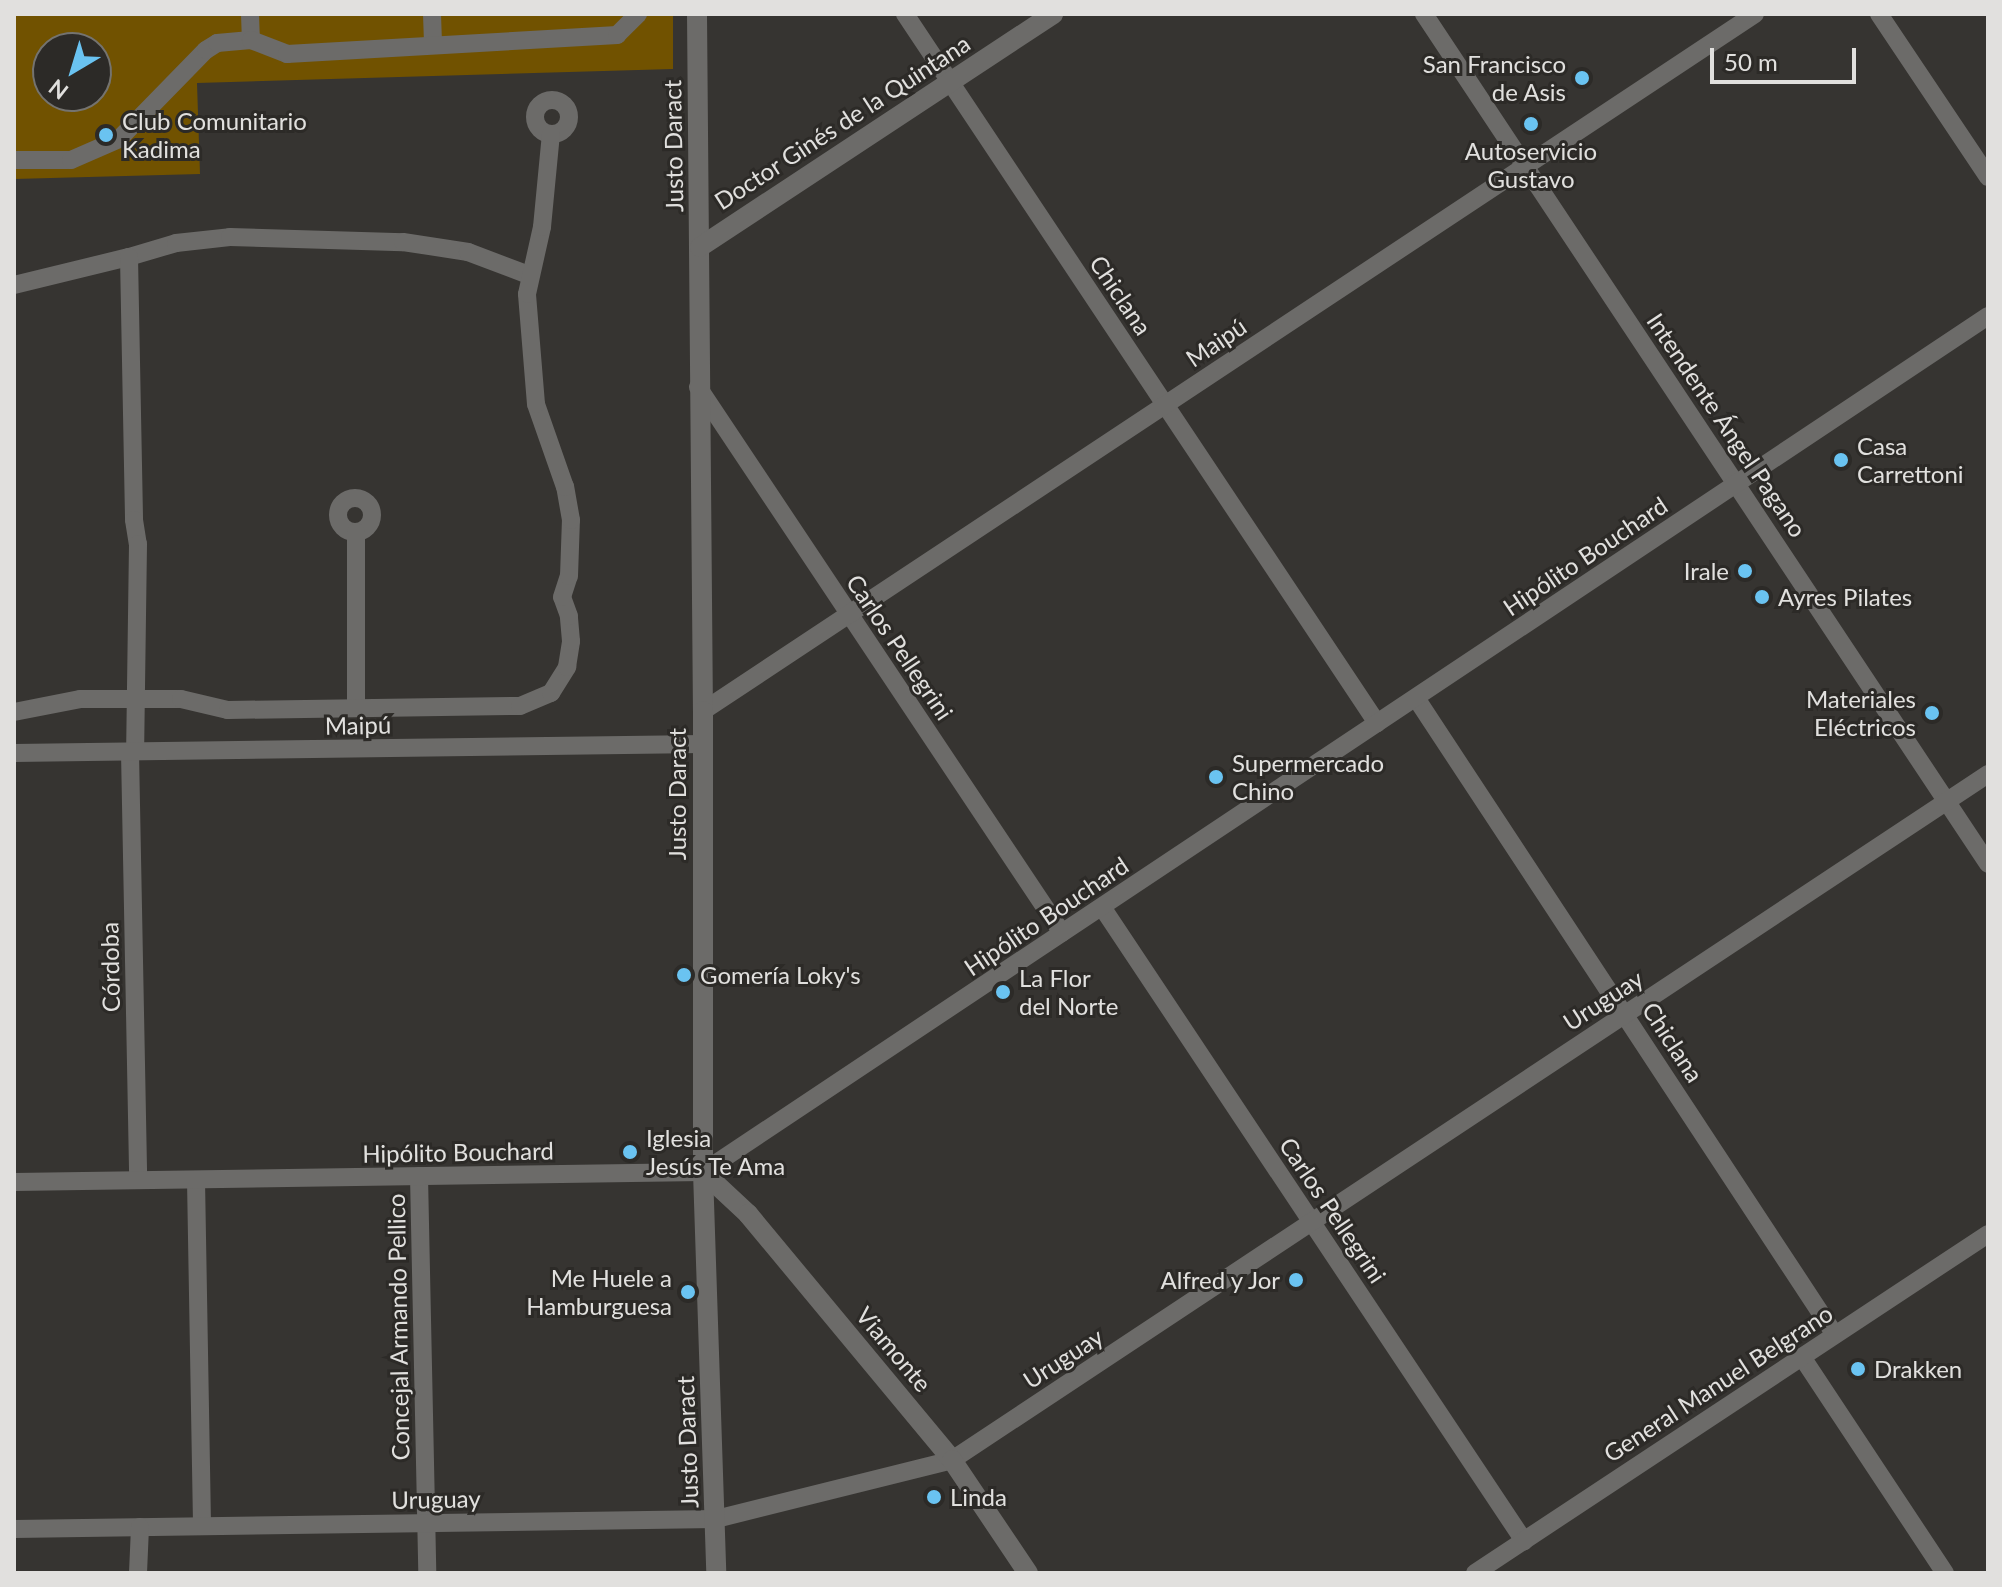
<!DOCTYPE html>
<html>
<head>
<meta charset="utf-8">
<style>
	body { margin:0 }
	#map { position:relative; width:2002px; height:1587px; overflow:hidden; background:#363431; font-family:Lato,sans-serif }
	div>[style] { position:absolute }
	.green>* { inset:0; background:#715200 }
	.minor>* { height:18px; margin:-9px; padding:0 9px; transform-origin:9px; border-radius:9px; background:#6c6b69 }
	.minor>.ring { margin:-9px; padding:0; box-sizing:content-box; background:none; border:18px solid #6c6b69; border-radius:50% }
	.tertiary>* { height:20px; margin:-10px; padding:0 10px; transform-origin:10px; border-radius:10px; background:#6c6b69 }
	.dots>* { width:22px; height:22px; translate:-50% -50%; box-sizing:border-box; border:4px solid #2c2a27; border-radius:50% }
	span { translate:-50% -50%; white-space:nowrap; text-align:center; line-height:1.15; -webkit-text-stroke:6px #2c2a27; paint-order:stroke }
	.poi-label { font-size:24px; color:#e1e0de }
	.right { translate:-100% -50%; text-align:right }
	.left { translate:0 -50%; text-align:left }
	.street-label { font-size:24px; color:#e1e0de }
	.frame { position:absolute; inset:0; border:16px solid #e1e0de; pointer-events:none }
	.north { position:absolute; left:32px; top:32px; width:80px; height:80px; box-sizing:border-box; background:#2c2a27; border:2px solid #747370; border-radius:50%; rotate:218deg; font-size:22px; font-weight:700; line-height:32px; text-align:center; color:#e1e0de }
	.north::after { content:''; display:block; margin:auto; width:28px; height:36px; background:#6ac3f1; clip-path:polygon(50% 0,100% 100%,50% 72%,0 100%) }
	.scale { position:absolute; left:1710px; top:48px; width:146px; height:36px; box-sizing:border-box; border:4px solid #e1e0de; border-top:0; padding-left:10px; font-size:24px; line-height:28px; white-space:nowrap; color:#e1e0de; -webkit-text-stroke:6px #2c2a27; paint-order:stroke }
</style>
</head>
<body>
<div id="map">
	<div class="green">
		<div style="clip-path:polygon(evenodd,14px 14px,673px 14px,673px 69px,197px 83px,200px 174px,14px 179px,14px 14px,48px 48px,96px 48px,96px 96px,48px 96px,48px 48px)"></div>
	</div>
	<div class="minor">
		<div style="left:250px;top:14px;width:26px;rotate:88deg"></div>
		<div style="left:432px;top:14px;width:31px;rotate:88deg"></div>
		<div style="left:905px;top:14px;width:852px;rotate:56.35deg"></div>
		<div style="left:1424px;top:14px;width:1020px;rotate:56.43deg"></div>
		<div style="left:1879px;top:14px;width:196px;rotate:56.2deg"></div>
		<div class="ring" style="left:535px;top:100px;width:16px;height:16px"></div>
		<div style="left:14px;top:160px;width:57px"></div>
		<div style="left:71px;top:160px;width:52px;rotate:-23.6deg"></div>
		<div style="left:119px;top:139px;width:124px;rotate:-45.7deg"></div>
		<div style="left:206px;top:50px;width:13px;rotate:-32deg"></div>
		<div style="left:217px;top:43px;width:34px;rotate:-5deg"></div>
		<div style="left:251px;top:40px;width:39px;rotate:21deg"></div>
		<div style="left:287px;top:54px;width:331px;rotate:-3.3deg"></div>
		<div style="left:617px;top:35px;width:30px;rotate:-45deg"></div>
		<div style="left:129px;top:257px;width:49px;rotate:-16.6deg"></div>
		<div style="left:176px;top:243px;width:54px;rotate:-6.3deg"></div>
		<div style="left:230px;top:237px;width:173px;rotate:1.7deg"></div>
		<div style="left:403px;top:242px;width:66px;rotate:8.7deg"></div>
		<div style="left:468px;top:252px;width:65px;rotate:20.7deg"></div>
		<div style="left:14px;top:285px;width:118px;rotate:-13.7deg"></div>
		<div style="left:129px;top:257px;width:263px;rotate:88.9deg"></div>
		<div style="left:134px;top:520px;width:24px;rotate:81deg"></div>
		<div style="left:138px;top:544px;width:208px;rotate:90.8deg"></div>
		<div style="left:698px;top:387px;width:656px;rotate:56.31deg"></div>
		<div class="ring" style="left:338px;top:498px;width:16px;height:16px"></div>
		<div style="left:1416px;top:698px;width:762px;rotate:56.66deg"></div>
		<div style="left:356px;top:708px;width:176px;rotate:-90deg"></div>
		<div style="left:703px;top:711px;width:1262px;rotate:-33.53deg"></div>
		<div style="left:14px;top:712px;width:67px;rotate:-11.1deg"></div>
		<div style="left:80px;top:699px;width:101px"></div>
		<div style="left:181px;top:699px;width:48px;rotate:13.2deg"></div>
		<div style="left:228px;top:710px;width:292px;rotate:-0.8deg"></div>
		<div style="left:520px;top:706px;width:34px;rotate:-23deg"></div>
		<div style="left:551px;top:693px;width:31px;rotate:-58deg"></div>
		<div style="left:567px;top:667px;width:26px;rotate:-81deg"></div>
		<div style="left:571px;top:641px;width:25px;rotate:-95deg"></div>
		<div style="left:569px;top:616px;width:20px;rotate:-110deg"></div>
		<div style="left:562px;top:597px;width:22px;rotate:-72deg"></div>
		<div style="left:569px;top:576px;width:56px;rotate:-88deg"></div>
		<div style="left:571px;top:520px;width:34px;rotate:-100deg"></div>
		<div style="left:565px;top:487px;width:88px;rotate:-109.3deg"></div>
		<div style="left:536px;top:404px;width:110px;rotate:-94.7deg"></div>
		<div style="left:527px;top:294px;width:69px;rotate:-77.4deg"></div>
		<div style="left:542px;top:227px;width:93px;rotate:-84.5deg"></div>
		<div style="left:130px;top:752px;width:428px;rotate:88.9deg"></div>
		<div style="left:14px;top:753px;width:689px;rotate:-0.75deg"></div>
		<div style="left:1102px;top:907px;width:762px;rotate:56.35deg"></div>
		<div style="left:419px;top:1176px;width:397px;rotate:88.8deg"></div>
		<div style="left:196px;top:1180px;width:346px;rotate:89deg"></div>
		<div style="left:14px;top:1182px;width:689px;rotate:-0.83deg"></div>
		<div style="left:703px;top:1172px;width:1544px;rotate:-33.67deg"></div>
		<div style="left:1802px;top:1357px;width:259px;rotate:56.5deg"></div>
		<div style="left:14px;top:1529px;width:702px;rotate:-0.82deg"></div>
		<div style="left:716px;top:1519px;width:243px;rotate:-14deg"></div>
		<div style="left:952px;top:1460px;width:1243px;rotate:-33.51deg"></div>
		<div style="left:138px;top:1573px;width:46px;rotate:-87.5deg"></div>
		<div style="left:1475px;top:1573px;width:615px;rotate:-33.46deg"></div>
	</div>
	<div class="tertiary">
		<div style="left:697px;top:14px;width:697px;rotate:89.51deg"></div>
		<div style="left:703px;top:711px;width:461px;rotate:90deg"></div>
		<div style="left:703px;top:1172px;width:401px;rotate:88.1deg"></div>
		<div style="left:700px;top:247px;width:423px;rotate:-33.4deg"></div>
		<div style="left:703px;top:1172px;width:62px;rotate:43deg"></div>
		<div style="left:748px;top:1214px;width:320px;rotate:50.3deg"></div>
		<div style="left:952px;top:1460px;width:136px;rotate:56.1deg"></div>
	</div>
	<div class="dots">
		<div style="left:1582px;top:78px;background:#6ac3f1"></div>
		<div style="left:1531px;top:124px;background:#6ac3f1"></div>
		<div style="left:106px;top:135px;background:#6ac3f1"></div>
		<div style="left:1841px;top:460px;background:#6ac3f1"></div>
		<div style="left:1745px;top:571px;background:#6ac3f1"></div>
		<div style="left:1762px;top:597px;background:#6ac3f1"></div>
		<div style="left:1932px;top:713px;background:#6ac3f1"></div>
		<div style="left:1216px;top:777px;background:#6ac3f1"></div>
		<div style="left:684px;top:975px;background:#6ac3f1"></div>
		<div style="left:1003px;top:992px;background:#6ac3f1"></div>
		<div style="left:630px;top:1152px;background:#6ac3f1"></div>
		<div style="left:1296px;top:1280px;background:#6ac3f1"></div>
		<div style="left:688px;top:1292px;background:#6ac3f1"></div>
		<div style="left:1858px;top:1369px;background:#6ac3f1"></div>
		<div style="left:934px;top:1497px;background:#6ac3f1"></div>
	</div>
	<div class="poi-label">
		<span class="right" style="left:1566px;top:78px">San Francisco<br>de Asis</span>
		<span class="left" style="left:122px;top:135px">Club Comunitario<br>Kadima</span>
		<span style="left:1531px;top:165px">Autoservicio<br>Gustavo</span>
		<span class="left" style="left:1857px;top:460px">Casa<br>Carrettoni</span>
		<span class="right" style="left:1729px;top:571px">Irale</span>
		<span class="left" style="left:1778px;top:597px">Ayres Pilates</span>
		<span class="right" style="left:1916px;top:713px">Materiales<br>Eléctricos</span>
		<span class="left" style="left:1232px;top:777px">Supermercado<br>Chino</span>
		<span class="left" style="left:700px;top:975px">Gomería Loky's</span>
		<span class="left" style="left:1019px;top:992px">La Flor<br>del Norte</span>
		<span class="left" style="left:646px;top:1152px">Iglesia<br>Jesús Te Ama</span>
		<span class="right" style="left:672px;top:1292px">Me Huele a<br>Hamburguesa</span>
		<span class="right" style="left:1280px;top:1280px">Alfred y Jor</span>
		<span class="left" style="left:1874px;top:1369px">Drakken</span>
		<span class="left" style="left:950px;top:1497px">Linda</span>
	</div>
	<div class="street-label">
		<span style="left:842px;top:122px;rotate:-33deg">Doctor Ginés de la Quintana</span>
		<span style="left:673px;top:146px;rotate:-91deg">Justo Daract</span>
		<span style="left:1121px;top:295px;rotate:56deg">Chiclana</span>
		<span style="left:1216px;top:342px;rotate:-34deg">Maipú</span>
		<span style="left:1727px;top:425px;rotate:56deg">Intendente Ángel Pagano</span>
		<span style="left:1585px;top:556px;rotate:-34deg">Hipólito Bouchard</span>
		<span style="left:900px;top:647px;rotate:56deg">Carlos Pellegrini</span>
		<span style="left:358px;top:725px;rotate:-1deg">Maipú</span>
		<span style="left:677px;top:794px;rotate:-90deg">Justo Daract</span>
		<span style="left:1046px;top:916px;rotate:-34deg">Hipólito Bouchard</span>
		<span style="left:110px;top:967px;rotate:-91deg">Córdoba</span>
		<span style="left:1603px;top:1000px;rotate:-33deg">Uruguay</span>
		<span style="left:1673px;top:1042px;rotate:57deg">Chiclana</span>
		<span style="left:458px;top:1152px;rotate:-1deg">Hipólito Bouchard</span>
		<span style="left:1333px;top:1210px;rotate:56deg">Carlos Pellegrini</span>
		<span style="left:398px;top:1327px;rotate:-91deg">Concejal Armando Pellico</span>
		<span style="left:894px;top:1349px;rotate:50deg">Viamonte</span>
		<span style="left:1063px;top:1358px;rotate:-33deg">Uruguay</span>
		<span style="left:1718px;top:1383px;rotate:-33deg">General Manuel Belgrano</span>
		<span style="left:687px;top:1442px;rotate:-92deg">Justo Daract</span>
		<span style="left:436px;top:1499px;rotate:-1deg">Uruguay</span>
	</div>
	<div class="frame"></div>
	<div class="north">N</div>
	<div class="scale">50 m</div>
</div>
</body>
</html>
